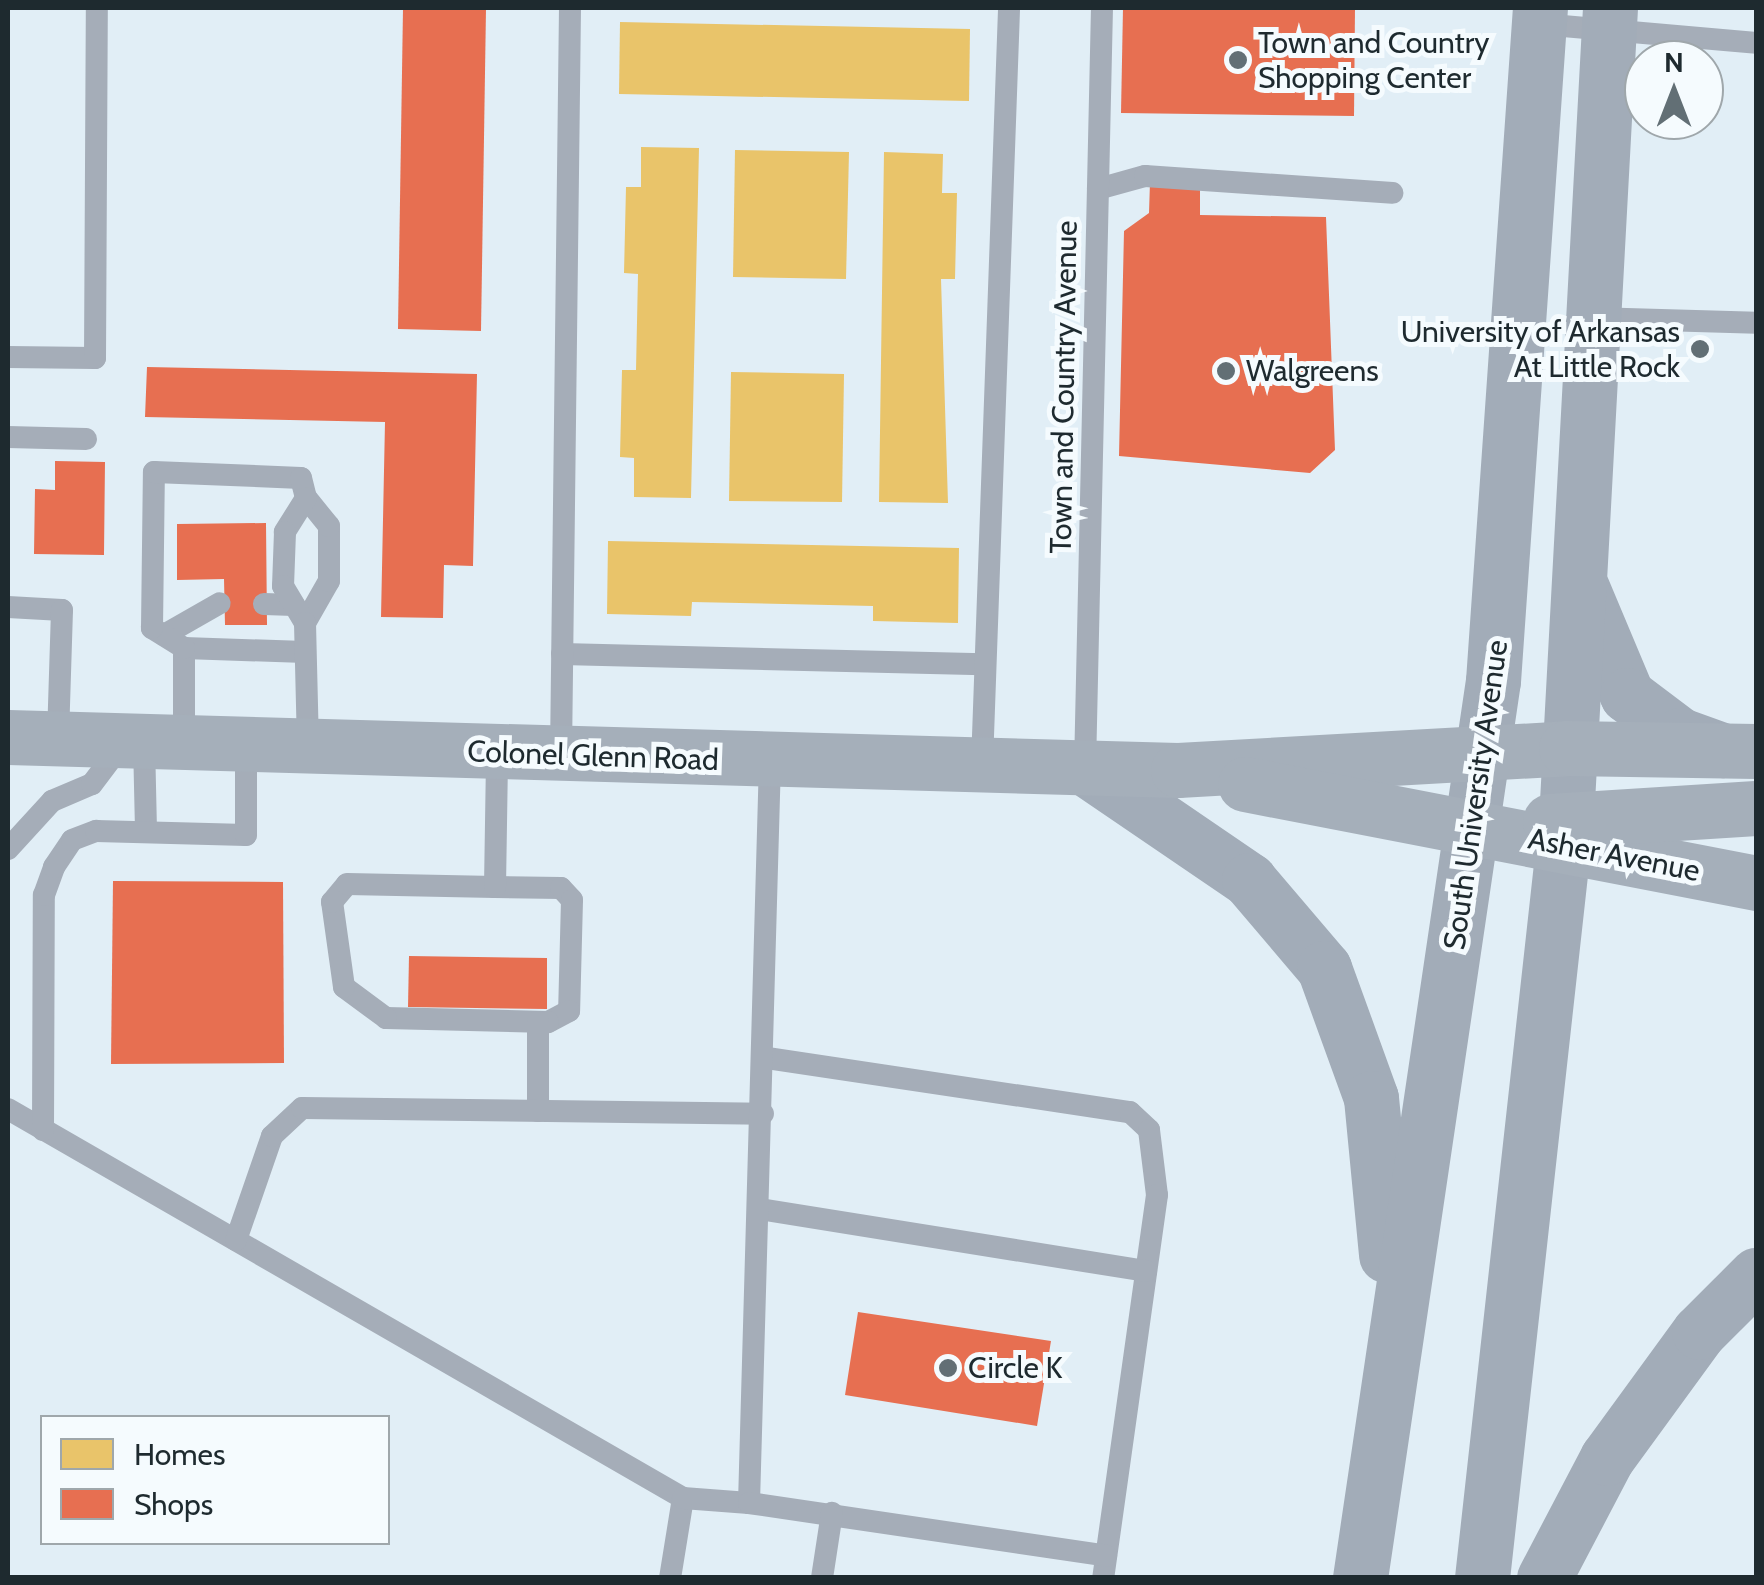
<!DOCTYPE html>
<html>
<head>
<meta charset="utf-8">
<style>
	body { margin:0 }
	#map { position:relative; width:1764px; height:1585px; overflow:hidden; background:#e1eef6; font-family:Cabin,sans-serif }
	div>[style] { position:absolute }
	.homes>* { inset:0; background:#e9c46a }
	.shops>* { inset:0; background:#e76f51 }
	.lane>* { height:22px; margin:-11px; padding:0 11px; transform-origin:11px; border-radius:11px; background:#a5adb8 }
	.secondary>* { height:55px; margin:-27.5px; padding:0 27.5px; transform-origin:27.5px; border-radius:27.5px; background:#a2acb8 }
	.primary>* { height:55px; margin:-27.5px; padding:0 27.5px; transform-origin:27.5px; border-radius:27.5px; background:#a5afba }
	.dots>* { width:28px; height:28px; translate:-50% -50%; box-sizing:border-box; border:5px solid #f5fbfe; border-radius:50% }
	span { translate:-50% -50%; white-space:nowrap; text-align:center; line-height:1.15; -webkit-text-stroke:10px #f5fbfe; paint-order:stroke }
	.poi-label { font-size:30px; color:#1e2a2f }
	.left { translate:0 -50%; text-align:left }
	.right { translate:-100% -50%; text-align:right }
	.street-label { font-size:30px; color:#1e2a2f }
	.frame { position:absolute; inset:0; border:10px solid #1e2a2f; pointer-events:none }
	.legend { position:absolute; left:40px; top:1415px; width:350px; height:130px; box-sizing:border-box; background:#f5fbfe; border:2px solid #9fa7ab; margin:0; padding:12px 18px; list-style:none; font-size:30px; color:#1e2a2f }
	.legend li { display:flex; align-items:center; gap:20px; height:50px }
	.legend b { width:50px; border:2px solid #9fa7ab }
	.north { position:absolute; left:1624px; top:40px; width:100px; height:100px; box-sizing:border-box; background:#f5fbfe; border:2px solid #9fa7ab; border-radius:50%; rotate:0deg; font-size:28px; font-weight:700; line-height:40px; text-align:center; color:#1e2a2f }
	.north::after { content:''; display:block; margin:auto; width:35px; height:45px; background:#626f75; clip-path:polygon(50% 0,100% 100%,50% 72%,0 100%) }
</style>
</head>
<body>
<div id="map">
	<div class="homes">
		<div style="clip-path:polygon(620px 22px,970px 29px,969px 101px,619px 94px)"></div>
		<div style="clip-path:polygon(641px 147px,699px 148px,691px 498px,634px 497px,634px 458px,620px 457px,622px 370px,636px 370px,638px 274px,624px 273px,626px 187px,641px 187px)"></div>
		<div style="clip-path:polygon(735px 150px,849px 152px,846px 279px,733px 277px)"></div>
		<div style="clip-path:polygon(884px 152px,943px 154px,942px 193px,957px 193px,955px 279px,941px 279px,948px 503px,879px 502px)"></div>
		<div style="clip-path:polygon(731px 372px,844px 374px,842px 502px,729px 501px)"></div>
		<div style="clip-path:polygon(608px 541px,959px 548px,958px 623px,873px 621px,873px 606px,692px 602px,691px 616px,607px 614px)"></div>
	</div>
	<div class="shops">
		<div style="clip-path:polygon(403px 8px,486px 8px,481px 331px,398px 329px)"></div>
		<div style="clip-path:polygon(1123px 8px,1355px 8px,1354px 116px,1121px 113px)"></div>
		<div style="clip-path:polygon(1150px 182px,1200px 182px,1200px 215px,1326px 217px,1335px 450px,1310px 473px,1119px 456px,1124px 231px,1149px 213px)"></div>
		<div style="clip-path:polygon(147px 367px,477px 374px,473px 566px,444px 565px,443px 618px,381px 617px,385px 422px,145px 417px)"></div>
		<div style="clip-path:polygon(55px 461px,105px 462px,104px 555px,34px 554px,35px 489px,55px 490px)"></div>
		<div style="clip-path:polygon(266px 523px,267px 625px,225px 625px,224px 579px,177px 580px,177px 524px)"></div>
		<div style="clip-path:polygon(113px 881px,283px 882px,284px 1063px,111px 1064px)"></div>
		<div style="clip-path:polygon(409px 956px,547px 958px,547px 1009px,408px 1007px)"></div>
		<div style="clip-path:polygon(858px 1312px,1051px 1341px,1037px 1426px,845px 1395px)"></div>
	</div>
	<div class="lane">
		<div style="left:1540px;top:24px;width:217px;rotate:5deg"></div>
		<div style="left:1098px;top:189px;width:49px;rotate:-15.5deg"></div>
		<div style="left:1145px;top:176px;width:248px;rotate:3.9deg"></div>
		<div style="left:1592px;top:318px;width:164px;rotate:1.7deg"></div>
		<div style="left:8px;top:357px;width:87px;rotate:0.7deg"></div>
		<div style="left:95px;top:358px;width:350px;rotate:-89.7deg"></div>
		<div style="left:8px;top:437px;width:78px;rotate:1.5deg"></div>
		<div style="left:264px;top:604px;width:30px;rotate:2deg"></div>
		<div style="left:8px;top:607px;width:54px;rotate:3.2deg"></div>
		<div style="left:62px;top:610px;width:129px;rotate:91.8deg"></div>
		<div style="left:305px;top:623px;width:48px;rotate:-60.3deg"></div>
		<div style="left:329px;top:581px;width:55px;rotate:-90deg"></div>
		<div style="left:329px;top:526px;width:36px;rotate:-129deg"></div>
		<div style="left:164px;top:635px;width:64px;rotate:-29.7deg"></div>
		<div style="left:184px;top:648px;width:121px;rotate:1.9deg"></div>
		<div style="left:562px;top:654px;width:421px;rotate:1.4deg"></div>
		<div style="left:144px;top:742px;width:90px;rotate:88.7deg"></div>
		<div style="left:184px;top:744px;width:96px;rotate:-90deg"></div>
		<div style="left:184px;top:648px;width:38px;rotate:-148deg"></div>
		<div style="left:152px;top:628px;width:156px;rotate:-89.3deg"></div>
		<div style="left:154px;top:472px;width:147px;rotate:2.3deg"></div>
		<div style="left:301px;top:478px;width:21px;rotate:76deg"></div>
		<div style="left:306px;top:498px;width:40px;rotate:122deg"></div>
		<div style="left:285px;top:532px;width:54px;rotate:92.1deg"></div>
		<div style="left:283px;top:586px;width:43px;rotate:59.3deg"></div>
		<div style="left:305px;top:623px;width:122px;rotate:88.6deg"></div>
		<div style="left:561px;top:754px;width:746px;rotate:-89.31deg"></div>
		<div style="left:982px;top:764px;width:756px;rotate:-87.95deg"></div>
		<div style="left:1085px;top:768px;width:760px;rotate:-88.72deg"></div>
		<div style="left:8px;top:849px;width:65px;rotate:-47.5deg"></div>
		<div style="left:52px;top:801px;width:43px;rotate:-23deg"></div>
		<div style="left:92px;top:784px;width:51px;rotate:-52.9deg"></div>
		<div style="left:495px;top:887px;width:66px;rotate:0.9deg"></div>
		<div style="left:561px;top:888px;width:16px;rotate:47deg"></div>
		<div style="left:572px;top:900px;width:111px;rotate:91.5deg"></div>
		<div style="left:569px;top:1011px;width:24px;rotate:152deg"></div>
		<div style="left:548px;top:1022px;width:162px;rotate:-178.6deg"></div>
		<div style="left:386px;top:1018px;width:52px;rotate:-143.6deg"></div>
		<div style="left:344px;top:987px;width:86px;rotate:-98deg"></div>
		<div style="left:332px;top:902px;width:23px;rotate:-50deg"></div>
		<div style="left:347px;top:884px;width:148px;rotate:1.2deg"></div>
		<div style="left:495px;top:887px;width:134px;rotate:-89.1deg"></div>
		<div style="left:767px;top:1058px;width:367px;rotate:8.5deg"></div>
		<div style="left:1130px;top:1112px;width:26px;rotate:43deg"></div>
		<div style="left:1149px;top:1130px;width:65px;rotate:83deg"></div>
		<div style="left:1157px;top:1195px;width:387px;rotate:98deg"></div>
		<div style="left:8px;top:1109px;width:779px;rotate:29.95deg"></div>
		<div style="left:683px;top:1498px;width:81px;rotate:99.2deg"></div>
		<div style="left:538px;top:1111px;width:89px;rotate:-90deg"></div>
		<div style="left:43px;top:1130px;width:235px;rotate:-89.8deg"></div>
		<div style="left:44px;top:895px;width:30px;rotate:-70deg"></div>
		<div style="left:54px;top:867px;width:32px;rotate:-56deg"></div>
		<div style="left:72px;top:840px;width:26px;rotate:-21deg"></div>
		<div style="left:96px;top:831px;width:150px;rotate:1.5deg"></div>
		<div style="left:246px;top:835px;width:87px;rotate:-90deg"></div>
		<div style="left:759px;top:1209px;width:392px;rotate:9.1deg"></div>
		<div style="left:236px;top:1240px;width:110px;rotate:-70.9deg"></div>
		<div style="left:272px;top:1136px;width:41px;rotate:-43deg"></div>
		<div style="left:302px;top:1108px;width:461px;rotate:0.7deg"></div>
		<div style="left:683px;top:1498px;width:66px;rotate:4.3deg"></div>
		<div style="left:749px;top:1503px;width:742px;rotate:-88.38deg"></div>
		<div style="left:749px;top:1503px;width:361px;rotate:8.4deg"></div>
		<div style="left:822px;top:1578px;width:66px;rotate:-81.3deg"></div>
	</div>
	<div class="secondary">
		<div style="left:1582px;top:588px;width:116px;rotate:67.2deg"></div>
		<div style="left:1627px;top:695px;width:66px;rotate:37deg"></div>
		<div style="left:1680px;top:735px;width:45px;rotate:19.7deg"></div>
		<div style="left:1085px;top:768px;width:199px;rotate:34.3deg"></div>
		<div style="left:1249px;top:880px;width:116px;rotate:49.6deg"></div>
		<div style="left:1324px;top:968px;width:138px;rotate:70.1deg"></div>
		<div style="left:1371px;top:1098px;width:158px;rotate:84.5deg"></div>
		<div style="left:1360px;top:1578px;width:907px;rotate:-81.57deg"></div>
		<div style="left:1493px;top:681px;width:675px;rotate:-86.01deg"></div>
		<div style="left:1482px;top:1578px;width:763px;rotate:-83.68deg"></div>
		<div style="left:1566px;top:820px;width:813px;rotate:-86.9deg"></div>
		<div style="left:1544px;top:1578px;width:136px;rotate:-62.3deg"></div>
		<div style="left:1607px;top:1458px;width:156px;rotate:-53.9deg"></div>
		<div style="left:1699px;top:1332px;width:81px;rotate:-45deg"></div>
	</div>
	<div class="primary">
		<div style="left:8px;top:737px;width:1170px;rotate:1.62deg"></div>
		<div style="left:1178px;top:770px;width:389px;rotate:-3.2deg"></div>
		<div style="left:1566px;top:748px;width:190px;rotate:0.9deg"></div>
		<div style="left:1245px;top:784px;width:521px;rotate:10.96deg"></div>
		<div style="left:1550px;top:821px;width:206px;rotate:-3.6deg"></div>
	</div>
	<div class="dots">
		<div style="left:1238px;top:60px;background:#626f75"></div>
		<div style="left:1700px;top:349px;background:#626f75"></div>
		<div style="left:1226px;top:371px;background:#626f75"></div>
		<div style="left:948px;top:1368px;background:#626f75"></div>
	</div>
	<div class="poi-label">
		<span class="left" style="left:1258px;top:60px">Town and Country<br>Shopping Center</span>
		<span class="right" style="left:1680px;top:349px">University of Arkansas<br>At Little Rock</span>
		<span class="left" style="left:1246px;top:371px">Walgreens</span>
		<span class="left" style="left:968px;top:1368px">Circle K</span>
	</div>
	<div class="street-label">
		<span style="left:1064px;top:387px;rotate:-89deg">Town and Country Avenue</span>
		<span style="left:593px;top:756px;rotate:2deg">Colonel Glenn Road</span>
		<span style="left:1476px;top:795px;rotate:-82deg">South University Avenue</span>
		<span style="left:1614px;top:855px;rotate:11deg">Asher Avenue</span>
	</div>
	<div class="frame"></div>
	<ul class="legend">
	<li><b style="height:28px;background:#e9c46a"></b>Homes</li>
	<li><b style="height:28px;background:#e76f51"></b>Shops</li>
	</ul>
	<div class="north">N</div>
</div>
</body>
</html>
